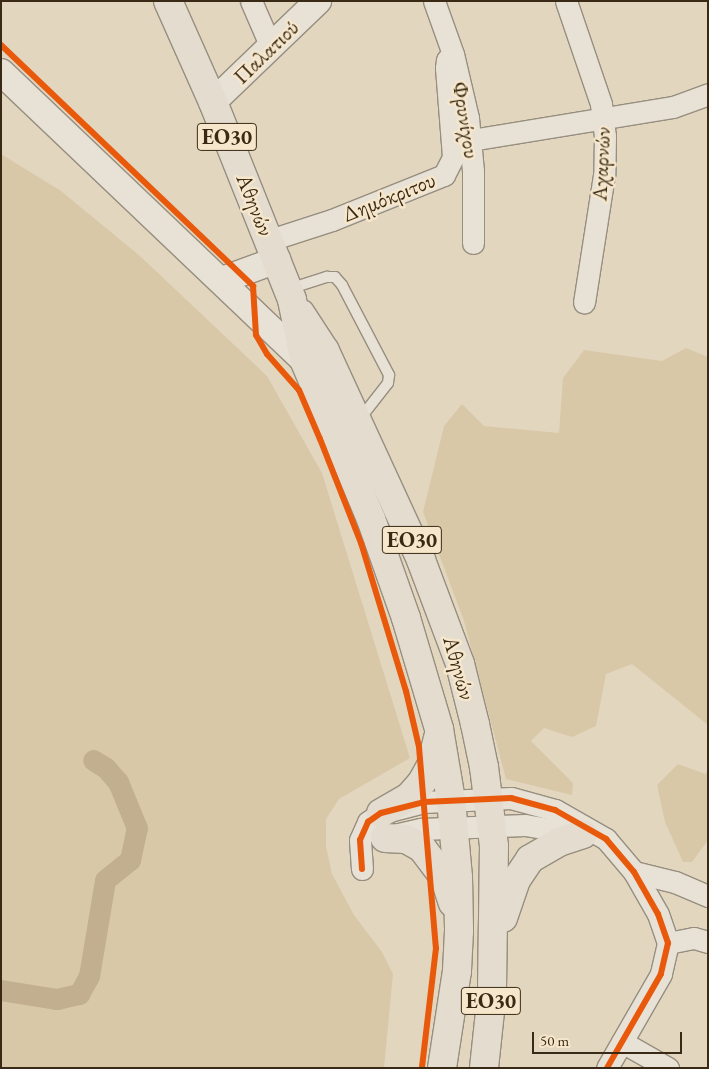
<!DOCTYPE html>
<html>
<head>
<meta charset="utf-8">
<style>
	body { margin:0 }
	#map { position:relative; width:709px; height:1069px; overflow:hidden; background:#e2d6bf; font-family:"EB Garamond",serif }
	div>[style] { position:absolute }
	.green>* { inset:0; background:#d9c8a8 }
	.canal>* { height:21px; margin:-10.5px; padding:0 10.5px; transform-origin:10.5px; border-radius:10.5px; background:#c1af8f }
	.roads { filter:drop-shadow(1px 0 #978e7f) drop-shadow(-1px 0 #978e7f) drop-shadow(0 1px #978e7f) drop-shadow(0 -1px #978e7f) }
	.service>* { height:10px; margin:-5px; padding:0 5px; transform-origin:5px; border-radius:5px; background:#e7e1d6 }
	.minor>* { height:21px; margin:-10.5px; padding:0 10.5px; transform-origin:10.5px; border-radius:10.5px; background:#e7e1d6 }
	.tertiary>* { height:26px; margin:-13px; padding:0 13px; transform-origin:13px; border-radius:13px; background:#e7e1d6 }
	.primary>* { height:28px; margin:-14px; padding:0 14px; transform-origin:14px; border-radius:14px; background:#e3dccf }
	.cycleway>* { height:6px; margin:-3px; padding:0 3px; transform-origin:3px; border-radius:3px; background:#e8590c }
	span { translate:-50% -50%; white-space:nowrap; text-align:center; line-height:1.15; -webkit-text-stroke:5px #f6e7cc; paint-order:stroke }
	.shield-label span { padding:1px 4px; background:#f6e7cc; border:1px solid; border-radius:4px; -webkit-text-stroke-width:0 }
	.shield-label { font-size:21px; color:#3a2a15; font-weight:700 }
	.street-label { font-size:22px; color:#3a2a15 }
	.frame { position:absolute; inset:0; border:2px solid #3a2a15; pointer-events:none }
	.scale { position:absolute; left:532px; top:1032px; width:150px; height:22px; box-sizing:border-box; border:2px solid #3a2a15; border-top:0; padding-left:6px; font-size:15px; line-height:18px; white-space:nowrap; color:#3a2a15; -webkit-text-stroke:4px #f6e7cc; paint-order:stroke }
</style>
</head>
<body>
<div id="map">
	<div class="green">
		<div style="clip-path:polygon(1px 154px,61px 191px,140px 256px,267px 376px,322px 473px,410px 758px,339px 799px,326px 819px,326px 846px,332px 874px,354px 915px,382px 952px,393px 974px,384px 1068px,1px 1068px)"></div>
		<div style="clip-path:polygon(686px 348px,708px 357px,708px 725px,632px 664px,606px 674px,596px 726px,572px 737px,544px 728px,531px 741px,573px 783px,572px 795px,506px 779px,464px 621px,423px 512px,444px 426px,462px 404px,484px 426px,559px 433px,563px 378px,584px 350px,662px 361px)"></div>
		<div style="clip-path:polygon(678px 764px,705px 774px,708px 771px,708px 840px,692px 862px,683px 862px,665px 822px,657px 785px)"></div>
	</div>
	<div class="canal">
		<div style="left:1px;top:990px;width:57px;rotate:9.1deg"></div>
		<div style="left:57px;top:999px;width:23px;rotate:-13deg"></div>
		<div style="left:79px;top:994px;width:21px;rotate:-61deg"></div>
		<div style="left:89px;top:976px;width:97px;rotate:-80.5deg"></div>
		<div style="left:105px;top:880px;width:32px;rotate:-39deg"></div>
		<div style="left:130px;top:860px;width:33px;rotate:-78deg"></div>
		<div style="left:137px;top:828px;width:50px;rotate:-112.4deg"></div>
		<div style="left:118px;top:782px;width:18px;rotate:-131deg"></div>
		<div style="left:106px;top:768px;width:15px;rotate:-148deg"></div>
	</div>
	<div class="roads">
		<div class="service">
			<div style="left:289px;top:289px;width:40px;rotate:-18deg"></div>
			<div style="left:327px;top:277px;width:8px"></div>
			<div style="left:335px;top:277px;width:11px;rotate:49deg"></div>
			<div style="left:342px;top:285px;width:102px;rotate:62.4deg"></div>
			<div style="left:389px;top:375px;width:8px;rotate:97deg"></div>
			<div style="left:388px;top:383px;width:47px;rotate:128.1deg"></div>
		</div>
		<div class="minor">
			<div style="left:251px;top:1px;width:50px;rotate:66.5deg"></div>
			<div style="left:434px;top:1px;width:56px;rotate:70.3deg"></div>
			<div style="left:453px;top:54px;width:66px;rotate:76.8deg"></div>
			<div style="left:468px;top:118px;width:53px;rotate:84.6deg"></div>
			<div style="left:473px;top:171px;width:72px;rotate:90deg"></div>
			<div style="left:566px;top:1px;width:109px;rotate:71.2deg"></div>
			<div style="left:601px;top:104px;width:32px;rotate:83deg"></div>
			<div style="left:605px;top:136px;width:39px;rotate:91deg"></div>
			<div style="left:604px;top:175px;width:129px;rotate:98.9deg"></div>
			<div style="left:471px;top:140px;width:205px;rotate:-9.3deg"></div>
			<div style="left:673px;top:107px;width:37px;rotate:-20deg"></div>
			<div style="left:270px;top:240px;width:65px;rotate:-17.9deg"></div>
			<div style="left:332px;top:220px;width:121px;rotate:-21.9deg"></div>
			<div style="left:444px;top:175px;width:20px;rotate:-63deg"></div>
			<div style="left:453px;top:157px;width:89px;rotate:-94.5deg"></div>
			<div style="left:446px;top:68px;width:8px;rotate:-83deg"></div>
			<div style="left:447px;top:60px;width:8px;rotate:-45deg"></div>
			<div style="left:390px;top:836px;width:32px;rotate:-13deg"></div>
			<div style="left:421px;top:829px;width:104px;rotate:-2.2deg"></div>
			<div style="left:525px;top:825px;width:61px;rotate:9.5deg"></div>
			<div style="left:362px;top:869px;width:29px;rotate:-94deg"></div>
			<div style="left:360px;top:840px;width:20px;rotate:-66deg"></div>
			<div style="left:368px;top:822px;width:16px;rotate:-35deg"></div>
			<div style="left:381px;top:813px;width:44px;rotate:-14.3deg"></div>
			<div style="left:424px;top:802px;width:87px;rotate:-2.6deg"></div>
			<div style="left:511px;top:798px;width:46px;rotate:15.3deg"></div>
			<div style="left:555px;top:810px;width:59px;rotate:29.6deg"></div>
			<div style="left:606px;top:839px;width:43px;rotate:49.7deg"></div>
			<div style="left:634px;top:872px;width:48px;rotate:60.3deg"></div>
			<div style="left:658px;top:914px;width:31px;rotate:71deg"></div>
			<div style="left:668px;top:943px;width:32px;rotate:103deg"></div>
			<div style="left:661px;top:974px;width:108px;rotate:119.9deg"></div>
			<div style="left:634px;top:872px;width:42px;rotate:13.7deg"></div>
			<div style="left:675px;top:882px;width:36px;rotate:23deg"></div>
			<div style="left:668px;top:943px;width:26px;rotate:-11deg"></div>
			<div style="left:694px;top:938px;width:15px;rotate:16deg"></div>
			<div style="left:622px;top:1042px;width:53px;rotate:29.5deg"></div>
		</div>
		<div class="tertiary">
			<div style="left:1px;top:72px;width:420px;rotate:43.6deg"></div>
			<div style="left:305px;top:362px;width:9px;rotate:-32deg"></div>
			<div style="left:213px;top:102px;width:146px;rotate:-43.9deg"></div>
			<div style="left:222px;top:280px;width:59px;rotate:-20deg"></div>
		</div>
		<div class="primary">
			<div style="left:168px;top:1px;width:111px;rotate:66deg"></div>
			<div style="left:213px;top:102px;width:213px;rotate:68.2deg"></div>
			<div style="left:292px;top:300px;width:63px;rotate:78.2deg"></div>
			<div style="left:305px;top:362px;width:170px;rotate:67.2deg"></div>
			<div style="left:371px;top:519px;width:105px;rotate:70.5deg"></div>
			<div style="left:406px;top:618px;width:116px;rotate:73.4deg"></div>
			<div style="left:439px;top:729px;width:72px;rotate:80.4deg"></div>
			<div style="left:451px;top:800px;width:77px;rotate:84.8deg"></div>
			<div style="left:458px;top:877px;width:54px;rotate:88.9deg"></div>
			<div style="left:459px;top:931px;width:40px;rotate:92.9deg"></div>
			<div style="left:457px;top:971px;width:98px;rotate:98.8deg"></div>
			<div style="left:301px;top:314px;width:44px;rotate:57deg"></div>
			<div style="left:325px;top:351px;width:230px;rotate:65.3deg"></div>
			<div style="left:421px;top:560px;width:111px;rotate:69.4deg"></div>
			<div style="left:460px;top:664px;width:62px;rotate:76deg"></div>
			<div style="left:475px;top:724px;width:44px;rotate:78.2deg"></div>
			<div style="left:484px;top:767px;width:80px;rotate:82.8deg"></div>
			<div style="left:494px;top:846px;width:147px;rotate:90.8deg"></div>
			<div style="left:492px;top:993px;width:75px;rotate:96.1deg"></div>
			<div style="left:381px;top:813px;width:34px;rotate:-30deg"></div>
			<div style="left:410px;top:796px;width:18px;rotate:-49deg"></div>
			<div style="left:422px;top:782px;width:18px;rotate:-61deg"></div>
			<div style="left:431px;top:766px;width:29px;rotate:-76deg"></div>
			<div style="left:385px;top:838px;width:21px;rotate:3deg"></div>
			<div style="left:406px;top:839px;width:18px;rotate:29deg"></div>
			<div style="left:422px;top:848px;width:39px;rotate:53deg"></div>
			<div style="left:445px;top:879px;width:25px;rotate:72deg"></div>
			<div style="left:503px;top:918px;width:40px;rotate:-71.1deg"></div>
			<div style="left:516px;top:880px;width:25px;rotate:-56deg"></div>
			<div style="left:530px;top:859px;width:34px;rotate:-30deg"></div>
			<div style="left:559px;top:842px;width:25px;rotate:-18deg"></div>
		</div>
	</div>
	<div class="cycleway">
		<div style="left:1px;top:45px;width:349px;rotate:43.7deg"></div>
		<div style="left:253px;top:286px;width:49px;rotate:86.5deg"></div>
		<div style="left:256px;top:335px;width:22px;rotate:60deg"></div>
		<div style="left:267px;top:354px;width:48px;rotate:48.4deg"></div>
		<div style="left:299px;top:390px;width:53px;rotate:66.8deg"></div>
		<div style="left:320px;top:439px;width:112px;rotate:68.5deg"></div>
		<div style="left:361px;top:543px;width:155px;rotate:73.1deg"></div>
		<div style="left:406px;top:691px;width:57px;rotate:76.9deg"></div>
		<div style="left:419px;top:747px;width:202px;rotate:85.2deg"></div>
		<div style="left:436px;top:948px;width:121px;rotate:96.7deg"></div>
		<div style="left:362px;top:869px;width:29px;rotate:-94deg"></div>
		<div style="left:360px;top:840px;width:20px;rotate:-66deg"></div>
		<div style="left:368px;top:822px;width:16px;rotate:-35deg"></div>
		<div style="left:381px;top:813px;width:44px;rotate:-14.3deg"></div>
		<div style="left:424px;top:802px;width:87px;rotate:-2.6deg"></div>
		<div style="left:511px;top:798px;width:46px;rotate:15.3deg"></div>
		<div style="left:555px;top:810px;width:59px;rotate:29.6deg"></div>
		<div style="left:606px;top:839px;width:43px;rotate:49.7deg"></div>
		<div style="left:634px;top:872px;width:48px;rotate:60.3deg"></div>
		<div style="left:658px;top:914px;width:31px;rotate:71deg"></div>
		<div style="left:668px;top:943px;width:32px;rotate:103deg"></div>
		<div style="left:661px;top:974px;width:108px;rotate:119.9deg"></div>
	</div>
	<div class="shield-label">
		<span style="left:227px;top:137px">ΕΟ30</span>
		<span style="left:412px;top:540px">ΕΟ30</span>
		<span style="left:491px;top:1001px">ΕΟ30</span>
	</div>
	<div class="street-label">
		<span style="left:266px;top:52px;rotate:-44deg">Παλατιού</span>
		<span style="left:466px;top:120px;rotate:81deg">Φρυνίχου</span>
		<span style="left:601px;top:164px;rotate:-87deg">Αχαρνών</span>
		<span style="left:389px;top:197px;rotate:-22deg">Δημόκριτου</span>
		<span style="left:255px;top:205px;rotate:68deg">Αθηνών</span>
		<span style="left:459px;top:668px;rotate:74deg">Αθηνών</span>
	</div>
	<div class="frame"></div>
	<div class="scale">50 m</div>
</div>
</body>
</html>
